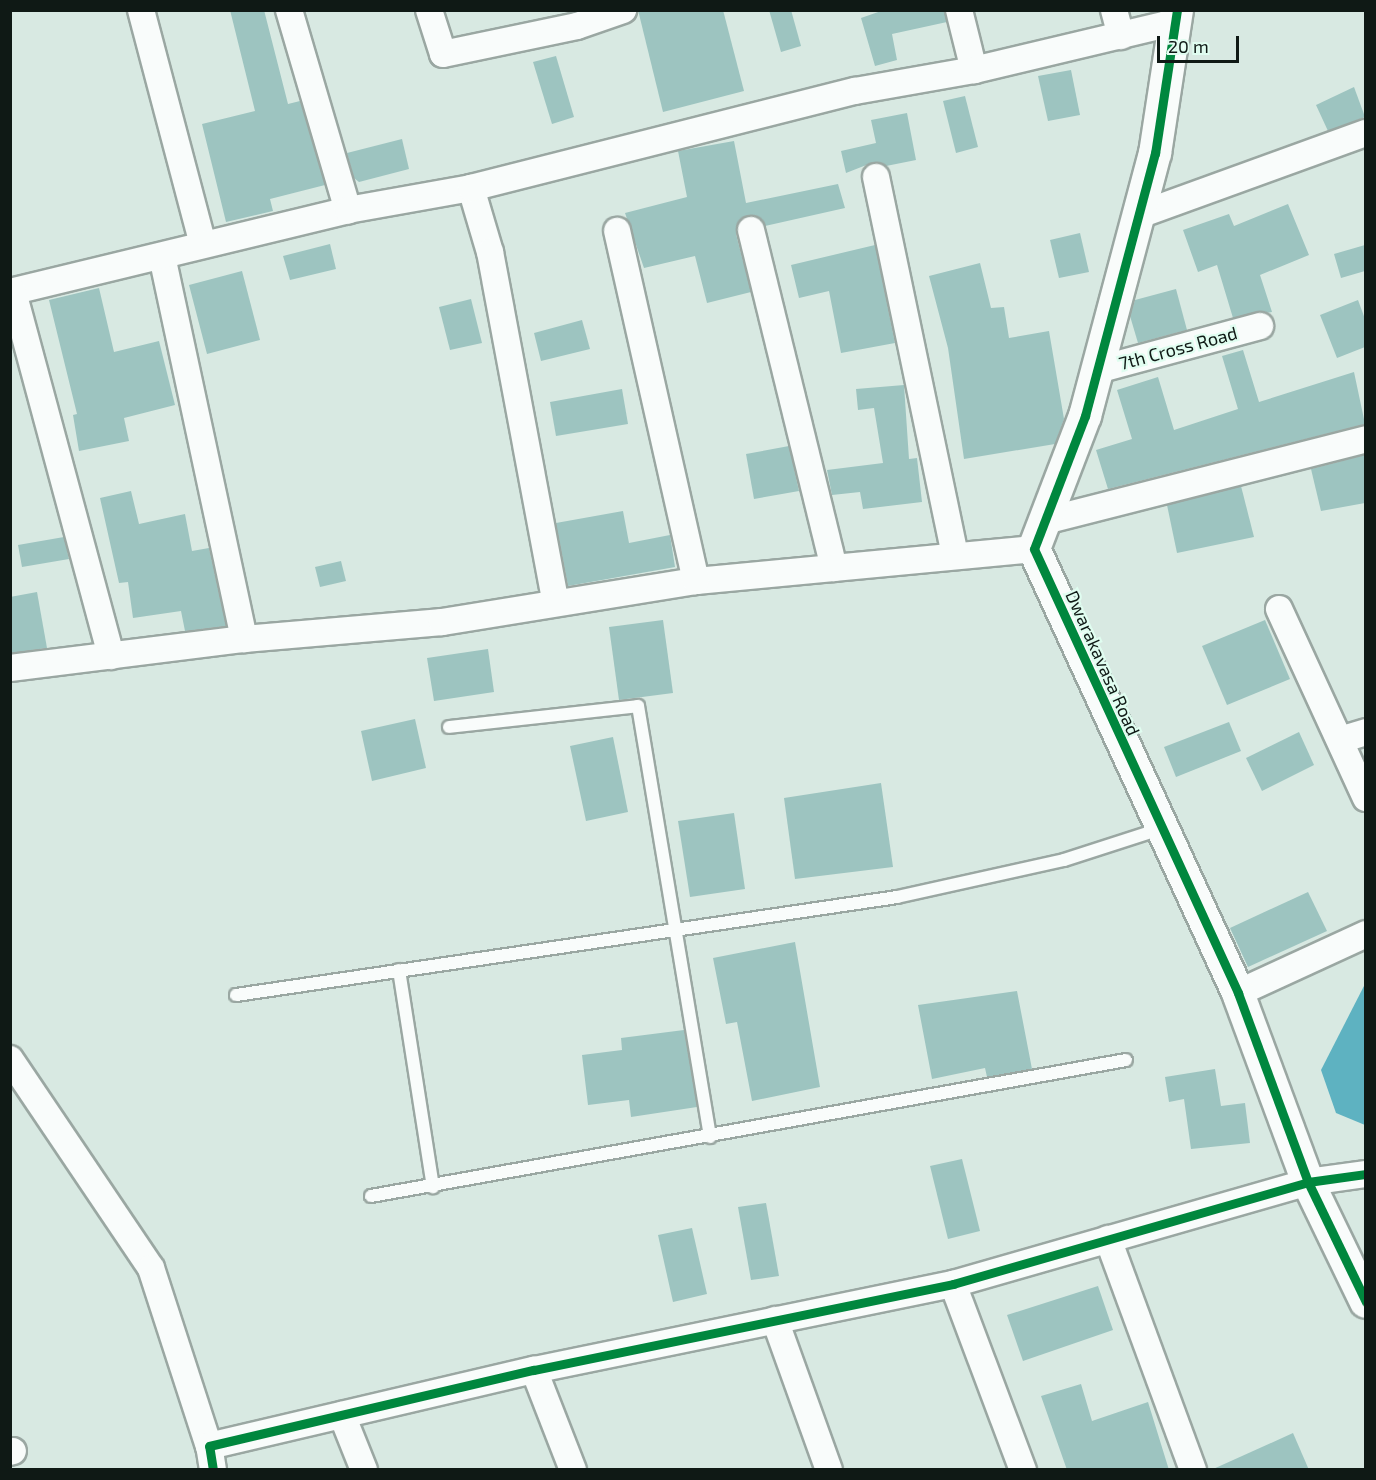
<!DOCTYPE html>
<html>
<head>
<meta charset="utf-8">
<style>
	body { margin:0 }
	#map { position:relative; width:1376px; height:1480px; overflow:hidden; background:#d8e9e2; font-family:"Exo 2",sans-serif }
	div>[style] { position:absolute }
	.water>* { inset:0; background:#5eb2c1 }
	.building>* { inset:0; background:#9dc4c0 }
	.roads { filter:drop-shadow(2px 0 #9aa7a2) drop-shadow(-2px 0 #9aa7a2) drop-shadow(0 2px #9aa7a2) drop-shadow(0 -2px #9aa7a2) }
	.service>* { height:12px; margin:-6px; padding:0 6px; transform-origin:6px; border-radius:6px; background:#f9fcfb }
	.minor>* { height:26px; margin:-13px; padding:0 13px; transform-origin:13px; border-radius:13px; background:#f9fcfb }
	.tertiary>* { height:32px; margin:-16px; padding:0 16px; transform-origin:16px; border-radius:16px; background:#f9fcfb }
	.cycleway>* { height:9px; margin:-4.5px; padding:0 4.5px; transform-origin:4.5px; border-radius:4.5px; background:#00873e }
	span { translate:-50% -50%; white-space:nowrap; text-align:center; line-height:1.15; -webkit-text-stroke:4.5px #e0fdf0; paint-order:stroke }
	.street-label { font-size:18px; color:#0f1915 }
	.frame { position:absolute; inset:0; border:12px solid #0f1915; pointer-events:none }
	.scale { position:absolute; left:1157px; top:36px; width:82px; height:27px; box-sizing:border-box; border:3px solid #0f1915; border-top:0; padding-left:8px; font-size:18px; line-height:21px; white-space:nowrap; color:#0f1915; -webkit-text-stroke:4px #e0fdf0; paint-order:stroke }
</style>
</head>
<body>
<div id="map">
	<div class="water">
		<div style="clip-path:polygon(1365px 984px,1366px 1125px,1365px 1125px,1336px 1113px,1321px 1070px)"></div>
	</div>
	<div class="building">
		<div style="clip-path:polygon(230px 10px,264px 10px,288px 104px,300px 101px,325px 185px,270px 199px,273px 211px,226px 222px,202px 124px,255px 111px)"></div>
		<div style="clip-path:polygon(638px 10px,723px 10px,744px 91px,663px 112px)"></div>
		<div style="clip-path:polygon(769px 10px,791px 10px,801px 46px,781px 52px)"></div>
		<div style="clip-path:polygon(884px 10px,944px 10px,947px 22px,892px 34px,897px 60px,875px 66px,861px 18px)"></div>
		<div style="clip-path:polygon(556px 56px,574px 117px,552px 124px,533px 62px)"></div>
		<div style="clip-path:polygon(1071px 70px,1080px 115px,1048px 121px,1038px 76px)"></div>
		<div style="clip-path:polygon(1354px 87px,1365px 117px,1328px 131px,1316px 105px)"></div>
		<div style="clip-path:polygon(965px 96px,978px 147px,956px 153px,943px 101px)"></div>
		<div style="clip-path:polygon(907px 113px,916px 160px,886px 166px,874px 162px,846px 173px,841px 151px,876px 143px,871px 120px)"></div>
		<div style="clip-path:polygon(402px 139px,409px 169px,359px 182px,354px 178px,347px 153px)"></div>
		<div style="clip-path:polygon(734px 141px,746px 203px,838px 184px,845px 208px,765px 226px,755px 216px,741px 219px,736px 234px,751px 292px,707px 303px,695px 256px,644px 268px,625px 213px,687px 197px,678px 151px)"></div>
		<div style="clip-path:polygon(1288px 204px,1309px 255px,1260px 275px,1272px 312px,1233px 318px,1217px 265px,1198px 272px,1183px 230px,1229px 214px,1234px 226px)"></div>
		<div style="clip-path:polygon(1080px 233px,1089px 272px,1059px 278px,1050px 240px)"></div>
		<div style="clip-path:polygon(330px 244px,336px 269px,290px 280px,283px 256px)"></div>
		<div style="clip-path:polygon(875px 245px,895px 343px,841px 353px,829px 291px,799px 298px,791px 265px)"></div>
		<div style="clip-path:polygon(1365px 245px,1365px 271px,1341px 278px,1334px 254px)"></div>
		<div style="clip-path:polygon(980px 263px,991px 308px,1004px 307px,1009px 338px,1049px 331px,1064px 419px,1055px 444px,964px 459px,948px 348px,929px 276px)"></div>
		<div style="clip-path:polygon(242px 271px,260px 340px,207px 354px,189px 285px)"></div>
		<div style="clip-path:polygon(99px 288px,114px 352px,159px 341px,175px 405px,124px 418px,129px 441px,79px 451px,73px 415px,77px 414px,49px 300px)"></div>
		<div style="clip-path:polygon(1176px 289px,1187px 330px,1138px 343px,1130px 316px,1135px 300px)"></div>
		<div style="clip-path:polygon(471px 299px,482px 343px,450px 350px,439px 307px)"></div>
		<div style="clip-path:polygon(1358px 300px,1365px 319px,1365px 347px,1337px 358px,1320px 315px)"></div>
		<div style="clip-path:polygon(582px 320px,590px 349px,541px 361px,534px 333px)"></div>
		<div style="clip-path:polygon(1243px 350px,1259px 402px,1354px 372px,1365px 424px,1108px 489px,1096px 450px,1132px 439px,1117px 390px,1158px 377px,1174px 430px,1238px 409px,1222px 356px)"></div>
		<div style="clip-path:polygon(904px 385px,909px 459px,917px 458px,922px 502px,863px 509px,860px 492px,832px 495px,827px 470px,883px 463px,874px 408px,858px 410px,856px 389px)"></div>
		<div style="clip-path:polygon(622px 389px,628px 424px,556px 436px,550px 402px)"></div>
		<div style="clip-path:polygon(789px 446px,799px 491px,754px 499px,746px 454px)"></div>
		<div style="clip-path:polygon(1365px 455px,1365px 503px,1321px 511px,1311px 469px)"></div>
		<div style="clip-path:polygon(1241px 486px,1254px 537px,1177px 553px,1167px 505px)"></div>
		<div style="clip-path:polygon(131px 491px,139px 524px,185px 514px,192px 551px,209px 548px,226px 626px,185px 631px,181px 611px,133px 618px,128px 582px,119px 583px,100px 498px)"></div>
		<div style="clip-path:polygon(623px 511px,629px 543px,670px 535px,675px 567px,568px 586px,556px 523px)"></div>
		<div style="clip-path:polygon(64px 537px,69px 559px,22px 567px,18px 545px)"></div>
		<div style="clip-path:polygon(341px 561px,346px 581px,320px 587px,315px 567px)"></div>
		<div style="clip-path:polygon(37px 592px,47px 648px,10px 653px,10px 597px)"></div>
		<div style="clip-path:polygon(663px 620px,673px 693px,619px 700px,609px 627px)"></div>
		<div style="clip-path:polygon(1265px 620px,1290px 679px,1227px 705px,1202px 646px)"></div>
		<div style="clip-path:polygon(488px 649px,494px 692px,434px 701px,427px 658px)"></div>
		<div style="clip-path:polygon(415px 719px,426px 768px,372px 781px,361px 731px)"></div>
		<div style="clip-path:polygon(1229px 722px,1241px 751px,1176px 777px,1164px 747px)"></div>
		<div style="clip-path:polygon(1299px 732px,1314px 765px,1262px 791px,1246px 758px)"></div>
		<div style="clip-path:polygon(613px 737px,628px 812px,586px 821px,570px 746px)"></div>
		<div style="clip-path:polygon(881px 783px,893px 867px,795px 879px,784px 798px)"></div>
		<div style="clip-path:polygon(734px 813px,745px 889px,690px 897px,678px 821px)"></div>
		<div style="clip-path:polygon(1308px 892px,1327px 931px,1248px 967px,1230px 928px)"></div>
		<div style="clip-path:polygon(795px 942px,820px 1087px,752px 1101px,737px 1022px,726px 1024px,713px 958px)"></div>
		<div style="clip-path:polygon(1017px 991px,1032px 1069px,987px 1077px,985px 1068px,932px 1079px,918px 1005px)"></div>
		<div style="clip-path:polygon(684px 1030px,697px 1107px,631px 1117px,629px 1100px,588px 1105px,582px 1055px,622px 1050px,621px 1038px)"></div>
		<div style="clip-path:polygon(1215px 1069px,1221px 1106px,1245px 1103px,1250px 1143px,1191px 1149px,1184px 1099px,1169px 1102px,1165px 1077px)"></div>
		<div style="clip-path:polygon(962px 1159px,980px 1231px,948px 1239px,930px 1166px)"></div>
		<div style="clip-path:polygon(766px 1203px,779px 1276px,751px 1280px,738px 1207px)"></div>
		<div style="clip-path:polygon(692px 1228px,707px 1294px,673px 1302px,658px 1235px)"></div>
		<div style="clip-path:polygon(1098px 1286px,1113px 1330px,1023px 1361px,1007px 1315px)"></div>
		<div style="clip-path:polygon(1081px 1384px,1092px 1421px,1148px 1402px,1169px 1470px,1067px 1470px,1041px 1396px)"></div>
		<div style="clip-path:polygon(1293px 1433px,1309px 1470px,1211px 1470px)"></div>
	</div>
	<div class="roads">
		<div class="service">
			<div style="left:449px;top:727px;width:190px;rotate:-6.3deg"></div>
			<div style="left:638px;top:706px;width:437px;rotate:80.5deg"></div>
			<div style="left:399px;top:970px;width:220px;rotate:81.1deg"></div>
			<div style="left:236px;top:995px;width:668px;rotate:-8.43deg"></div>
			<div style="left:897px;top:897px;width:171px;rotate:-12.5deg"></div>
			<div style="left:1064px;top:860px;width:101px;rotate:-17.9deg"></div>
			<div style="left:371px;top:1196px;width:767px;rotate:-10.21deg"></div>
		</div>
		<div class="minor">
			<div style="left:141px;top:10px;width:242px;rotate:75.2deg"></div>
			<div style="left:289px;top:10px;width:209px;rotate:73.6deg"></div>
			<div style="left:429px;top:10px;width:46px;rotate:72.3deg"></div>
			<div style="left:443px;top:54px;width:137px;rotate:-11.8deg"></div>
			<div style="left:577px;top:26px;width:49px;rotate:-19.2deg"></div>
			<div style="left:959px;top:10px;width:62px;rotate:76deg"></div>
			<div style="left:1114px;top:10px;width:27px;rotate:75deg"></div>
			<div style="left:876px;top:177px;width:386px;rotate:78.2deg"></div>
			<div style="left:471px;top:188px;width:67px;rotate:73.5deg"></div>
			<div style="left:490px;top:252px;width:357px;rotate:79.4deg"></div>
			<div style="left:1139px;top:215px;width:241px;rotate:-19.9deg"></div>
			<div style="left:751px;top:230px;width:348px;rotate:76.2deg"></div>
			<div style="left:162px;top:256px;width:392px;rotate:77.9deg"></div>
			<div style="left:10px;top:292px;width:348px;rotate:-13.6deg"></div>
			<div style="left:348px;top:210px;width:125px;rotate:-10.1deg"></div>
			<div style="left:471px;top:188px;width:396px;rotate:-14.2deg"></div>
			<div style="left:855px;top:91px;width:121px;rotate:-10deg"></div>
			<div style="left:974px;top:70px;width:207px;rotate:-13.4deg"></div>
			<div style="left:13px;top:292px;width:377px;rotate:74.9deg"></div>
			<div style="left:1097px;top:370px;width:169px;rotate:-15.1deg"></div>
			<div style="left:1045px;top:521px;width:331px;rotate:-14.3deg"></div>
			<div style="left:696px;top:581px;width:340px;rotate:-5.4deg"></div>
			<div style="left:1279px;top:609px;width:208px;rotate:65.3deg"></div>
			<div style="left:10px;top:668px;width:236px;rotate:-7.1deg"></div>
			<div style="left:244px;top:639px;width:199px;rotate:-4.9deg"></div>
			<div style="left:442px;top:622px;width:257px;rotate:-9.2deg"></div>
			<div style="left:696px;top:581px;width:359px;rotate:-102.7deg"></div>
			<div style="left:1340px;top:740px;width:27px;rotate:-17deg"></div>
			<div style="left:1238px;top:993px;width:141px;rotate:-24.7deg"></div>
			<div style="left:10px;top:1059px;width:252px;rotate:56deg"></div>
			<div style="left:151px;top:1268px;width:187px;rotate:72deg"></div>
			<div style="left:1108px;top:1239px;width:246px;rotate:69.8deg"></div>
			<div style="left:953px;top:1284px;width:199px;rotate:69.4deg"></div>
			<div style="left:775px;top:1320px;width:159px;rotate:70.2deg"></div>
			<div style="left:534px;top:1370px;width:107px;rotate:68.7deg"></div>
			<div style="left:342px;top:1415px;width:59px;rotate:68.2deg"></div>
			<div style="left:10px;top:1452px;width:3px;rotate:-18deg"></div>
			<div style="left:213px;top:1470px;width:24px;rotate:-99deg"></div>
			<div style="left:209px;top:1446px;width:334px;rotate:-13.2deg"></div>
			<div style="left:534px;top:1370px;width:428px;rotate:-11.6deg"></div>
			<div style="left:953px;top:1284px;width:369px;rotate:-16deg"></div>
			<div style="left:1308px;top:1182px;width:59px;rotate:-7.9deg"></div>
		</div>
		<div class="tertiary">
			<div style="left:1177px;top:10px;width:145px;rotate:98.7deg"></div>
			<div style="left:1155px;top:153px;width:272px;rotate:104.9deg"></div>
			<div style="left:1085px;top:416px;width:142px;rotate:111deg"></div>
			<div style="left:1034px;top:549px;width:489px;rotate:65.3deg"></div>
			<div style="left:1238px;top:993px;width:202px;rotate:69.7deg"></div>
			<div style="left:1308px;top:1182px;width:133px;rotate:64.2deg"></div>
		</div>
	</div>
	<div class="cycleway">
		<div style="left:1177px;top:10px;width:145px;rotate:98.7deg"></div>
		<div style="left:1155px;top:153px;width:272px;rotate:104.9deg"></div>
		<div style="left:1085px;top:416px;width:142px;rotate:111deg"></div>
		<div style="left:1034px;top:549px;width:489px;rotate:65.3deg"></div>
		<div style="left:1238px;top:993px;width:202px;rotate:69.7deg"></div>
		<div style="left:1308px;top:1182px;width:133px;rotate:64.2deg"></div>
		<div style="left:213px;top:1470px;width:24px;rotate:-99deg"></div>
		<div style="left:209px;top:1446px;width:334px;rotate:-13.2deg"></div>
		<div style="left:534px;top:1370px;width:428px;rotate:-11.6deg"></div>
		<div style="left:953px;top:1284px;width:369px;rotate:-16deg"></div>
		<div style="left:1308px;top:1182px;width:59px;rotate:-7.9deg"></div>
	</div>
	<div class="street-label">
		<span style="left:1178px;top:348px;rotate:-15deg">7th Cross Road</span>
		<span style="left:1103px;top:663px;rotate:66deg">Dwarakavasa Road</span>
	</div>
	<div class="frame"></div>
	<div class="scale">20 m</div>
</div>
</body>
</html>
